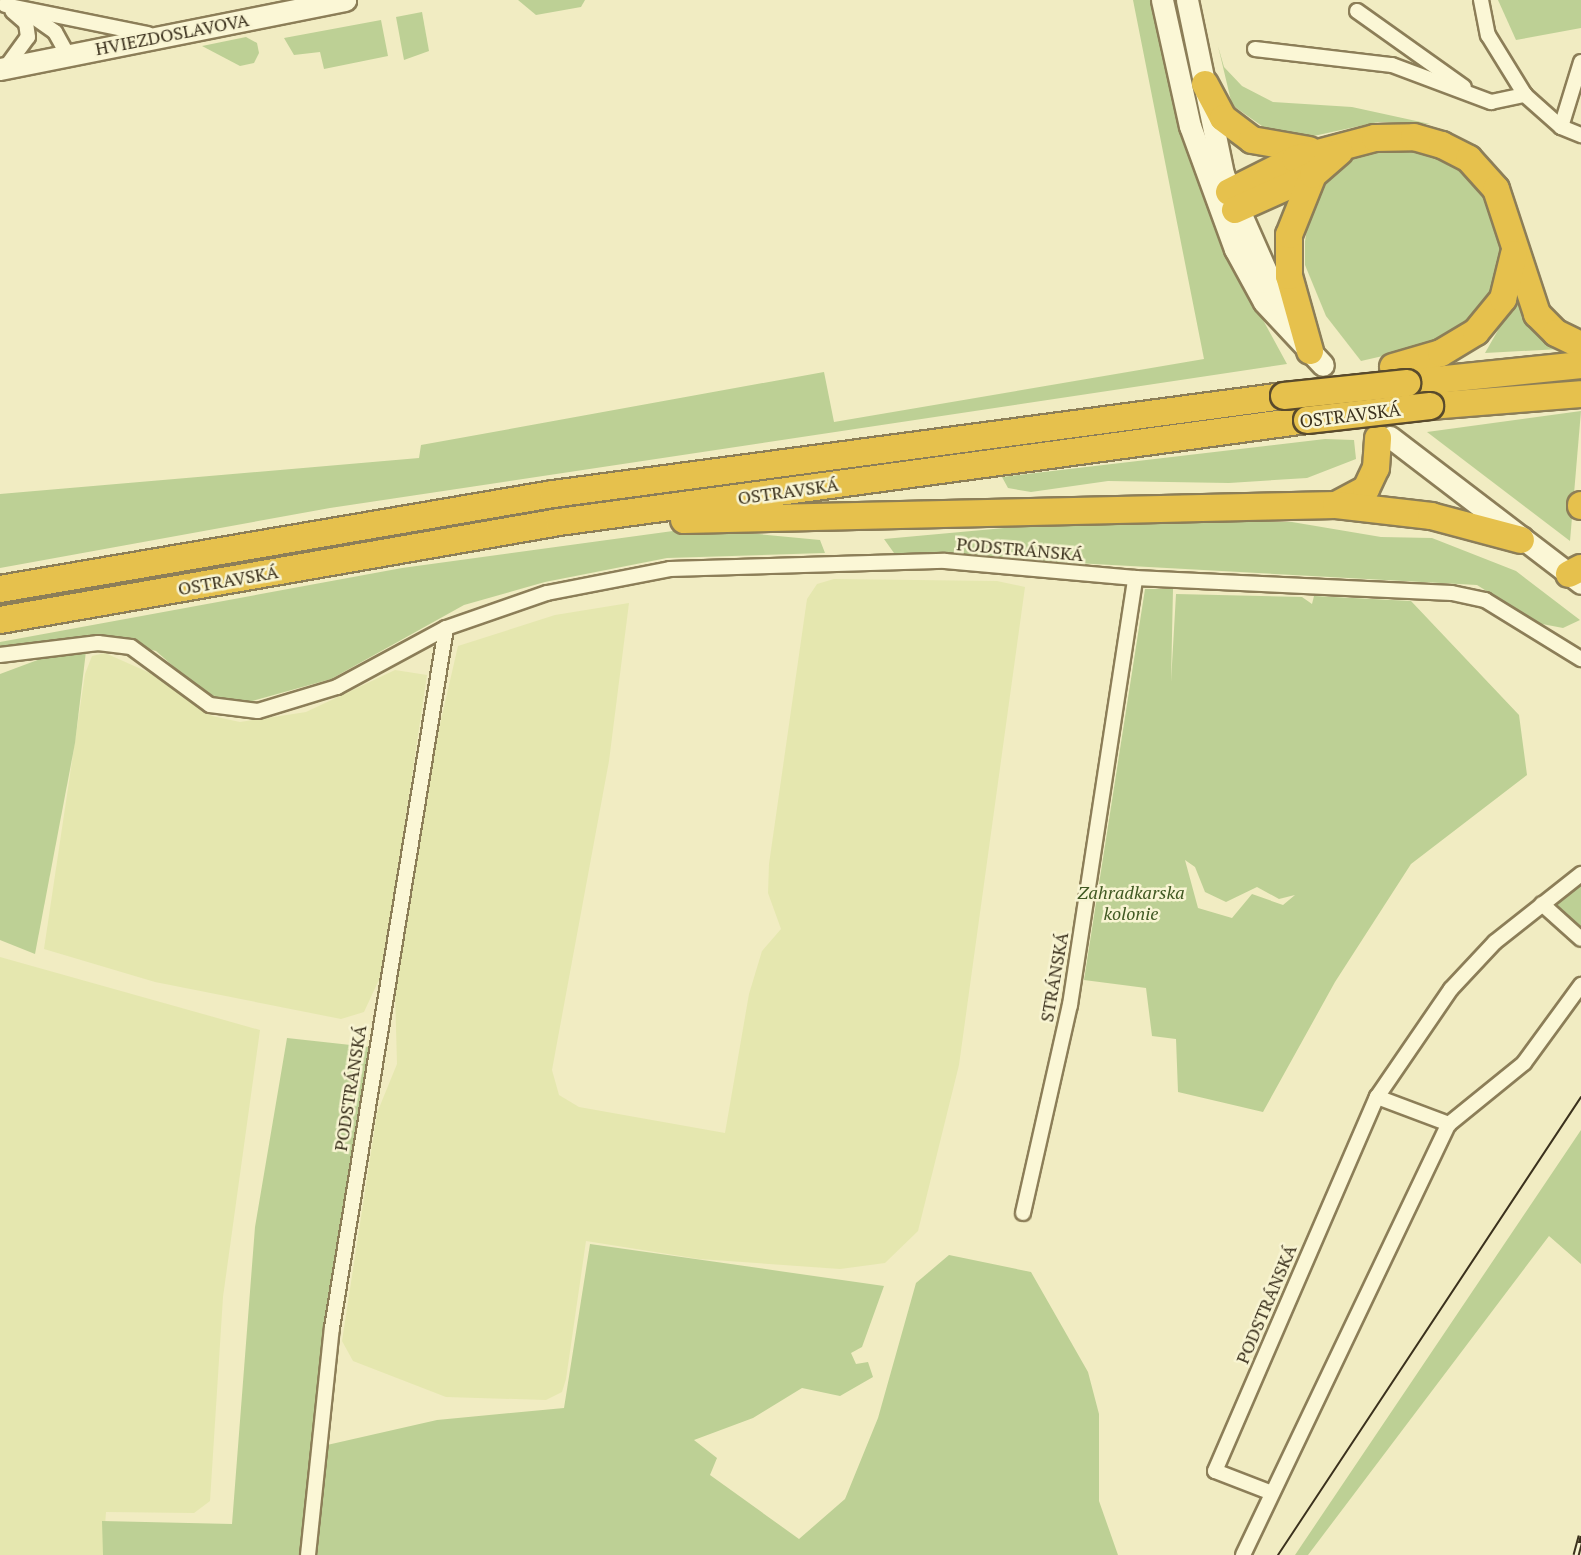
<!DOCTYPE html>
<html>
<head>
<meta charset="utf-8">
<style>
	body { margin:0 }
	#map { position:relative; width:1581px; height:1555px; overflow:hidden; background:#f1ecc2; font-family:"PT Serif",serif }
	div>[style] { position:absolute }
	.farmland>* { inset:0; background:#e5e7af }
	.green>* { inset:0; background:#bdd095 }
	.roads { filter:drop-shadow(2px 0 #8c7e58) drop-shadow(-2px 0 #8c7e58) drop-shadow(0 2px #8c7e58) drop-shadow(0 -2px #8c7e58) }
	.street>* { height:14px; margin:-7px; padding:0 7px; transform-origin:7px; border-radius:7px; background:#fbf7d6 }
	.secondary>* { height:21px; margin:-10.5px; padding:0 10.5px; transform-origin:10.5px; border-radius:10.5px; background:#fbf7d6 }
	.highway>* { height:26px; margin:-13px; padding:0 13px; transform-origin:13px; border-radius:13px; background:#e6c14d }
	.tram>* { height:2px; margin:-1px; padding:0 1px; transform-origin:1px; border-radius:1px; background:#3b311d }
	.rail>* { height:7px; margin-top:-3.5px; transform-origin:0; background:repeating-linear-gradient(90deg,#f8f4d2 0 13px,#3b311d 0 26px); box-sizing:border-box; border-block:2px solid #3b311d }
	.bridges { filter:drop-shadow(2px 0 #594a2c) drop-shadow(-2px 0 #594a2c) drop-shadow(0 2px #594a2c) drop-shadow(0 -2px #594a2c) }
	.highway-bridge>* { height:26px; margin:-13px; padding:0 13px; transform-origin:13px; border-radius:13px; background:#e6c14d }
	span { translate:-50% -50%; white-space:nowrap; text-align:center; line-height:1.15; -webkit-text-stroke:5px #f8f4d2; paint-order:stroke }
	.street-label { font-size:18px; color:#3b311d }
	.park-label { font-size:18px; color:#405922; font-style:italic }
</style>
</head>
<body>
<div id="map">
	<div class="farmland">
		<div style="clip-path:polygon(834px 579px,997px 581px,1025px 587px,959px 1065px,918px 1231px,885px 1263px,840px 1269px,699px 1259px,586px 1241px,566px 1379px,562px 1392px,546px 1400px,446px 1397px,353px 1361px,342px 1341px,377px 1113px,397px 1064px,395px 991px,429px 772px,458px 646px,555px 615px,629px 603px,609px 761px,552px 1070px,559px 1095px,579px 1107px,725px 1133px,749px 994px,762px 951px,781px 929px,768px 893px,769px 864px,807px 599px,817px 584px)"></div>
		<div style="clip-path:polygon(105px 653px,150px 673px,212px 716px,240px 722px,306px 712px,395px 670px,427px 675px,383px 971px,364px 1012px,341px 1019px,155px 982px,44px 949px,85px 674px,92px 656px)"></div>
		<div style="clip-path:polygon(0 957px,260px 1030px,223px 1297px,210px 1501px,194px 1513px,106px 1512px,103px 1555px,0 1555px)"></div>
	</div>
	<div class="green">
		<div style="clip-path:polygon(518px 0,585px 0,581px 7px,536px 15px)"></div>
		<div style="clip-path:polygon(1133px 0,1151px 0,1191px 160px,1224px 248px,1287px 364px,330px 508px,0 568px,0 494px,419px 458px,421px 445px,824px 372px,834px 422px,1204px 359px)"></div>
		<div style="clip-path:polygon(1498px 0,1581px 0,1581px 28px,1516px 40px)"></div>
		<div style="clip-path:polygon(422px 12px,429px 51px,404px 60px,396px 17px)"></div>
		<div style="clip-path:polygon(381px 20px,388px 56px,324px 69px,320px 52px,294px 55px,284px 38px)"></div>
		<div style="clip-path:polygon(246px 37px,257px 43px,259px 53px,254px 63px,240px 66px,202px 46px)"></div>
		<div style="clip-path:polygon(1218px 46px,1224px 67px,1242px 86px,1273px 102px,1352px 107px,1430px 124px,1378px 122px,1309px 137px,1269px 131px,1232px 105px)"></div>
		<div style="clip-path:polygon(1397px 145px,1431px 151px,1464px 167px,1484px 188px,1505px 257px,1496px 290px,1475px 321px,1444px 342px,1361px 361px,1326px 316px,1305px 265px,1305px 241px,1313px 194px,1335px 168px,1364px 152px)"></div>
		<div style="clip-path:polygon(1518px 295px,1561px 349px,1485px 353px)"></div>
		<div style="clip-path:polygon(1581px 411px,1570px 541px,1427px 432px)"></div>
		<div style="clip-path:polygon(1325px 439px,1354px 440px,1356px 459px,1307px 478px,1229px 483px,1108px 481px,1031px 492px,1008px 488px,1002px 477px)"></div>
		<div style="clip-path:polygon(1079px 521px,1292px 522px,1381px 537px,1432px 538px,1516px 571px,1580px 620px,1563px 628px,1537px 623px,1477px 585px,894px 553px,884px 539px)"></div>
		<div style="clip-path:polygon(695px 528px,820px 540px,825px 553px,667px 558px,545px 582px,464px 605px,331px 679px,249px 702px,209px 698px,156px 651px,102px 637px,0 647px,0 642px,402px 568px)"></div>
		<div style="clip-path:polygon(evenodd,1145px 589px,1173px 589px,1171px 682px,1176px 594px,1302px 597px,1312px 604px,1314px 596px,1411px 601px,1519px 715px,1527px 775px,1411px 864px,1335px 982px,1263px 1112px,1178px 1092px,1176px 1039px,1152px 1036px,1146px 988px,1084px 980px,1145px 589px,1185px 860px,1195px 867px,1205px 892px,1226px 902px,1257px 887px,1279px 899px,1295px 895px,1283px 905px,1252px 894px,1232px 918px,1198px 908px,1185px 860px)"></div>
		<div style="clip-path:polygon(86px 651px,75px 743px,35px 954px,0 940px,0 674px,59px 652px)"></div>
		<div style="clip-path:polygon(1581px 883px,1581px 931px,1554px 907px)"></div>
		<div style="clip-path:polygon(287px 1038px,369px 1047px,317px 1397px,302px 1555px,103px 1555px,102px 1521px,232px 1524px,255px 1227px)"></div>
		<div style="clip-path:polygon(1581px 1130px,1581px 1264px,1549px 1236px,1308px 1555px,1295px 1555px)"></div>
		<div style="clip-path:polygon(590px 1244px,884px 1286px,862px 1347px,851px 1353px,856px 1364px,868px 1362px,873px 1377px,840px 1396px,802px 1388px,753px 1418px,694px 1440px,717px 1458px,710px 1475px,799px 1539px,845px 1499px,878px 1418px,916px 1283px,949px 1255px,1031px 1272px,1088px 1372px,1099px 1414px,1099px 1501px,1118px 1555px,317px 1555px,327px 1445px,437px 1420px,564px 1408px)"></div>
	</div>
	<div class="roads">
		<div class="street">
			<div style="left:1481px;top:0;width:36px;rotate:79deg"></div>
			<div style="left:1488px;top:35px;width:70px;rotate:58.3deg"></div>
			<div style="left:1525px;top:95px;width:48px;rotate:41.6deg"></div>
			<div style="left:1561px;top:127px;width:22px;rotate:22deg"></div>
			<div style="left:5px;top:5px;width:146px;rotate:11.5deg"></div>
			<div style="left:1357px;top:11px;width:131px;rotate:35.4deg"></div>
			<div style="left:28px;top:13px;width:33px;rotate:35deg"></div>
			<div style="left:55px;top:32px;width:25px;rotate:61deg"></div>
			<div style="left:1255px;top:49px;width:138px;rotate:6.7deg"></div>
			<div style="left:1392px;top:65px;width:106px;rotate:20.5deg"></div>
			<div style="left:1491px;top:102px;width:35px;rotate:-12deg"></div>
			<div style="left:6px;top:67px;width:37px;rotate:-54deg"></div>
			<div style="left:28px;top:37px;width:14px;rotate:-98deg"></div>
			<div style="left:26px;top:23px;width:18px;rotate:-139deg"></div>
			<div style="left:1561px;top:127px;width:68px;rotate:-72.9deg"></div>
			<div style="left:0;top:655px;width:99px;rotate:-7deg"></div>
			<div style="left:98px;top:643px;width:33px;rotate:7deg"></div>
			<div style="left:131px;top:647px;width:98px;rotate:36.3deg"></div>
			<div style="left:210px;top:705px;width:48px;rotate:7.1deg"></div>
			<div style="left:258px;top:711px;width:83px;rotate:-16.9deg"></div>
			<div style="left:337px;top:687px;width:124px;rotate:-28.4deg"></div>
			<div style="left:446px;top:628px;width:107px;rotate:-19.1deg"></div>
			<div style="left:547px;top:593px;width:125px;rotate:-11deg"></div>
			<div style="left:670px;top:569px;width:275px;rotate:-1.7deg"></div>
			<div style="left:945px;top:561px;width:191px;rotate:5.1deg"></div>
			<div style="left:1135px;top:578px;width:317px;rotate:2.7deg"></div>
			<div style="left:1452px;top:593px;width:34px;rotate:12deg"></div>
			<div style="left:1485px;top:600px;width:113px;rotate:31.6deg"></div>
			<div style="left:1542px;top:904px;width:52px;rotate:41.9deg"></div>
			<div style="left:1377px;top:1097px;width:77px;rotate:20.6deg"></div>
			<div style="left:1023px;top:1213px;width:213px;rotate:-77.3deg"></div>
			<div style="left:1070px;top:1005px;width:432px;rotate:-81.3deg"></div>
			<div style="left:1272px;top:1493px;width:61px;rotate:-158.9deg"></div>
			<div style="left:1215px;top:1471px;width:408px;rotate:-66.6deg"></div>
			<div style="left:1377px;top:1097px;width:131px;rotate:-55.6deg"></div>
			<div style="left:1451px;top:989px;width:64px;rotate:-46.9deg"></div>
			<div style="left:1495px;top:942px;width:110px;rotate:-38.3deg"></div>
			<div style="left:308px;top:1555px;width:228px;rotate:-84deg"></div>
			<div style="left:332px;top:1328px;width:709px;rotate:-80.75deg"></div>
			<div style="left:1243px;top:1555px;width:478px;rotate:-64.5deg"></div>
			<div style="left:1449px;top:1124px;width:97px;rotate:-39.1deg"></div>
			<div style="left:1524px;top:1063px;width:97px;rotate:-53.8deg"></div>
		</div>
		<div class="secondary">
			<div style="left:1162px;top:0;width:129px;rotate:77.5deg"></div>
			<div style="left:1190px;top:126px;width:131px;rotate:69.9deg"></div>
			<div style="left:1235px;top:249px;width:60px;rotate:61.3deg"></div>
			<div style="left:1264px;top:302px;width:86px;rotate:46.9deg"></div>
			<div style="left:1187px;top:0;width:178px;rotate:78.3deg"></div>
			<div style="left:1223px;top:174px;width:143px;rotate:66.1deg"></div>
			<div style="left:0;top:69px;width:352px;rotate:-11.3deg"></div>
			<div style="left:1390px;top:437px;width:240px;rotate:37.4deg"></div>
		</div>
		<div class="highway">
			<div style="left:1205px;top:84px;width:38px;rotate:62deg"></div>
			<div style="left:1223px;top:118px;width:36px;rotate:37deg"></div>
			<div style="left:1252px;top:140px;width:58px;rotate:10deg"></div>
			<div style="left:1229px;top:192px;width:74px;rotate:-26.6deg"></div>
			<div style="left:1295px;top:159px;width:83px;rotate:-14.7deg"></div>
			<div style="left:1375px;top:138px;width:39px;rotate:-1deg"></div>
			<div style="left:1414px;top:137px;width:29px;rotate:16deg"></div>
			<div style="left:1442px;top:145px;width:30px;rotate:27deg"></div>
			<div style="left:1469px;top:159px;width:40px;rotate:48deg"></div>
			<div style="left:1496px;top:189px;width:132px;rotate:71.8deg"></div>
			<div style="left:1537px;top:314px;width:27px;rotate:45deg"></div>
			<div style="left:1556px;top:333px;width:28px;rotate:26deg"></div>
			<div style="left:1235px;top:210px;width:85px;rotate:-24.2deg"></div>
			<div style="left:1310px;top:351px;width:78px;rotate:-105.6deg"></div>
			<div style="left:1289px;top:276px;width:41px;rotate:-90deg"></div>
			<div style="left:1289px;top:235px;width:65px;rotate:-68.2deg"></div>
			<div style="left:1313px;top:175px;width:35px;rotate:-41deg"></div>
			<div style="left:1393px;top:367px;width:50px;rotate:-16.3deg"></div>
			<div style="left:1441px;top:353px;width:41px;rotate:-31deg"></div>
			<div style="left:1476px;top:332px;width:43px;rotate:-50.7deg"></div>
			<div style="left:1503px;top:299px;width:46px;rotate:-76.3deg"></div>
			<div style="left:1407px;top:383px;width:175px;rotate:-5.9deg"></div>
			<div style="left:1430px;top:406px;width:151px;rotate:-4.5deg"></div>
			<div style="left:1336px;top:505px;width:34px;rotate:-28deg"></div>
			<div style="left:1366px;top:489px;width:23px;rotate:-65deg"></div>
			<div style="left:1376px;top:468px;width:30px;rotate:-86deg"></div>
			<div style="left:1581px;top:505px;width:1px;rotate:90deg"></div>
			<div style="left:684px;top:520px;width:652px;rotate:-1.32deg"></div>
			<div style="left:1336px;top:505px;width:96px;rotate:6.6deg"></div>
			<div style="left:1431px;top:516px;width:93px;rotate:14.9deg"></div>
			<div style="left:1569px;top:574px;width:13px;rotate:-27deg"></div>
			<div style="left:0;top:589px;width:561px;rotate:-9.75deg"></div>
			<div style="left:553px;top:494px;width:738px;rotate:-7.64deg"></div>
			<div style="left:0;top:620px;width:568px;rotate:-9.94deg"></div>
			<div style="left:559px;top:522px;width:755px;rotate:-7.77deg"></div>
		</div>
	</div>
	<div class="tram">
		<div style="left:1278px;top:1555px;width:549px;rotate:-56.51deg"></div>
	</div>
	<div class="rail">
		<div style="left:1576px;top:1555px;width:20px;rotate:-75deg"></div>
	</div>
	<div class="bridges">
		<div class="highway-bridge">
			<div style="left:1284px;top:396px;width:124px;rotate:-6deg"></div>
			<div style="left:1307px;top:420px;width:124px;rotate:-6.5deg"></div>
		</div>
	</div>
	<div class="street-label">
		<span style="left:172px;top:34px;rotate:-11deg">HVIEZDOSLAVOVA</span>
		<span style="left:1350px;top:415px;rotate:-7deg">OSTRAVSKÁ</span>
		<span style="left:788px;top:491px;rotate:-8deg">OSTRAVSKÁ</span>
		<span style="left:1020px;top:549px;rotate:5deg">PODSTRÁNSKÁ</span>
		<span style="left:228px;top:580px;rotate:-10deg">OSTRAVSKÁ</span>
		<span style="left:1054px;top:977px;rotate:-80deg">STRÁNSKÁ</span>
		<span style="left:350px;top:1088px;rotate:-81deg">PODSTRÁNSKÁ</span>
		<span style="left:1266px;top:1304px;rotate:-67deg">PODSTRÁNSKÁ</span>
	</div>
	<div class="park-label">
		<span style="left:1131px;top:903px">Zahradkarska<br>kolonie</span>
	</div>
</div>
</body>
</html>
